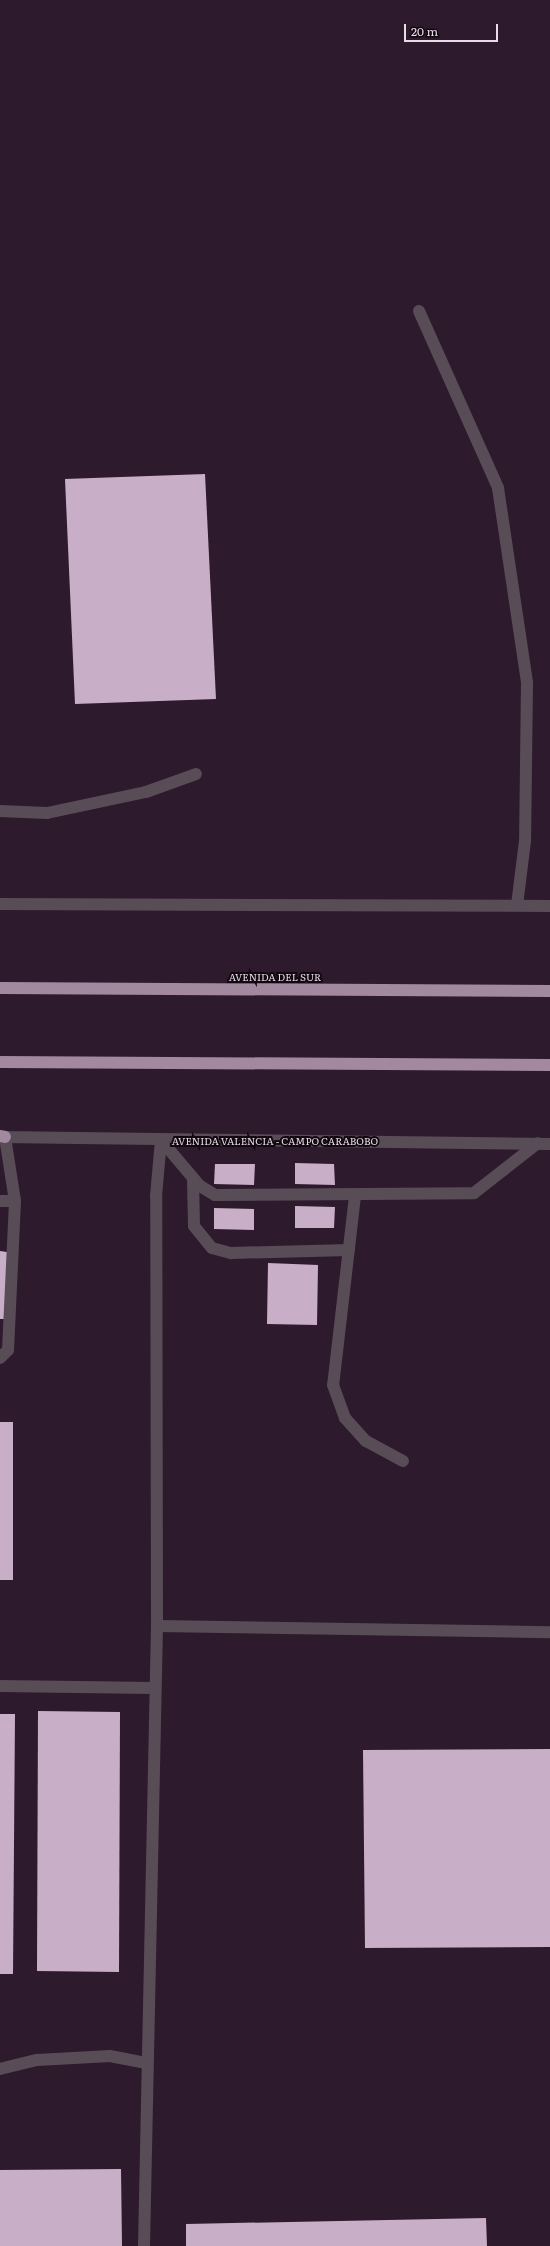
<!DOCTYPE html>
<html>
<head>
<meta charset="utf-8">
<style>
	body { margin:0 }
	#map { position:relative; width:550px; height:2246px; overflow:hidden; background:#2e1a2d; font-family:Literata,serif }
	div>[style] { position:absolute }
	.building>* { inset:0; background:#c9aec7 }
	.minor>* { height:12px; margin:-6px; padding:0 6px; transform-origin:6px; border-radius:6px; background:#584d57 }
	.highway>* { height:12px; margin:-6px; padding:0 6px; transform-origin:6px; border-radius:6px; background:#a289a0 }
	span { translate:-50% -50%; white-space:nowrap; text-align:center; line-height:1.15; -webkit-text-stroke:4px #110810; paint-order:stroke }
	.street-label { font-size:10px; color:#e9dbe8 }
	.scale { position:absolute; left:404px; top:24px; width:94px; height:18px; box-sizing:border-box; border:2px solid #e9dbe8; border-top:0; padding-left:5px; font-size:12px; line-height:14px; white-space:nowrap; color:#e9dbe8; -webkit-text-stroke:3px #110810; paint-order:stroke }
</style>
</head>
<body>
<div id="map">
	<div class="building">
		<div style="clip-path:polygon(205px 474px,216px 699px,75px 704px,65px 479px)"></div>
		<div style="clip-path:polygon(295px 1163px,334px 1164px,335px 1185px,295px 1184px)"></div>
		<div style="clip-path:polygon(215px 1164px,255px 1164px,254px 1185px,214px 1184px)"></div>
		<div style="clip-path:polygon(295px 1206px,335px 1207px,334px 1228px,295px 1228px)"></div>
		<div style="clip-path:polygon(214px 1208px,254px 1209px,254px 1230px,214px 1229px)"></div>
		<div style="clip-path:polygon(0 1251px,7px 1252px,7px 1319px,0 1319px)"></div>
		<div style="clip-path:polygon(268px 1263px,318px 1265px,317px 1325px,267px 1324px)"></div>
		<div style="clip-path:polygon(0 1422px,13px 1422px,13px 1580px,0 1580px)"></div>
		<div style="clip-path:polygon(38px 1711px,120px 1712px,119px 1972px,37px 1971px)"></div>
		<div style="clip-path:polygon(0 1714px,15px 1714px,13px 1974px,0 1974px)"></div>
		<div style="clip-path:polygon(550px 1749px,550px 1947px,365px 1948px,363px 1750px)"></div>
		<div style="clip-path:polygon(121px 2169px,122px 2246px,0 2246px,0 2170px)"></div>
		<div style="clip-path:polygon(486px 2218px,487px 2246px,186px 2246px,186px 2224px)"></div>
	</div>
	<div class="minor">
		<div style="left:419px;top:311px;width:194px;rotate:65.9deg"></div>
		<div style="left:498px;top:488px;width:197px;rotate:81.5deg"></div>
		<div style="left:527px;top:683px;width:158px;rotate:90.7deg"></div>
		<div style="left:525px;top:841px;width:64px;rotate:97.1deg"></div>
		<div style="left:0;top:811px;width:47px;rotate:2.4deg"></div>
		<div style="left:47px;top:813px;width:101px;rotate:-12deg"></div>
		<div style="left:146px;top:792px;width:53px;rotate:-19.8deg"></div>
		<div style="left:0;top:904px;width:550px;rotate:0.21deg"></div>
		<div style="left:0;top:1137px;width:550px;rotate:0.73deg"></div>
		<div style="left:161px;top:1140px;width:60px;rotate:49.7deg"></div>
		<div style="left:200px;top:1186px;width:17px;rotate:31deg"></div>
		<div style="left:215px;top:1195px;width:259px;rotate:-0.4deg"></div>
		<div style="left:474px;top:1193px;width:81px;rotate:-38deg"></div>
		<div style="left:193px;top:1178px;width:48px;rotate:88.8deg"></div>
		<div style="left:194px;top:1226px;width:28px;rotate:51deg"></div>
		<div style="left:212px;top:1248px;width:20px;rotate:15deg"></div>
		<div style="left:231px;top:1253px;width:118px;rotate:-1.5deg"></div>
		<div style="left:355px;top:1196px;width:190px;rotate:96.6deg"></div>
		<div style="left:333px;top:1385px;width:35px;rotate:70deg"></div>
		<div style="left:345px;top:1418px;width:31px;rotate:48deg"></div>
		<div style="left:366px;top:1441px;width:42px;rotate:28.4deg"></div>
		<div style="left:0;top:1201px;width:15px"></div>
		<div style="left:0;top:1358px;width:11px;rotate:-45deg"></div>
		<div style="left:8px;top:1350px;width:149px;rotate:-87.3deg"></div>
		<div style="left:15px;top:1201px;width:65px;rotate:-98.9deg"></div>
		<div style="left:157px;top:1626px;width:393px;rotate:0.9deg"></div>
		<div style="left:0;top:1686px;width:155px;rotate:0.7deg"></div>
		<div style="left:0;top:2069px;width:38px;rotate:-14deg"></div>
		<div style="left:37px;top:2060px;width:73px;rotate:-3.1deg"></div>
		<div style="left:110px;top:2056px;width:36px;rotate:11deg"></div>
		<div style="left:144px;top:2246px;width:620px;rotate:-88.8deg"></div>
		<div style="left:157px;top:1626px;width:430px;rotate:-90.1deg"></div>
		<div style="left:156px;top:1196px;width:56px;rotate:-84.9deg"></div>
	</div>
	<div class="highway">
		<div style="left:0;top:988px;width:550px;rotate:0.31deg"></div>
		<div style="left:0;top:1062px;width:550px;rotate:0.31deg"></div>
		<div style="left:0;top:1136px;width:5px;rotate:11deg"></div>
	</div>
	<div class="street-label">
		<span style="left:275px;top:977px">AVENIDA DEL SUR</span>
		<span style="left:275px;top:1141px">AVENIDA VALENCIA - CAMPO CARABOBO</span>
	</div>
	<div class="scale">20 m</div>
</div>
</body>
</html>
